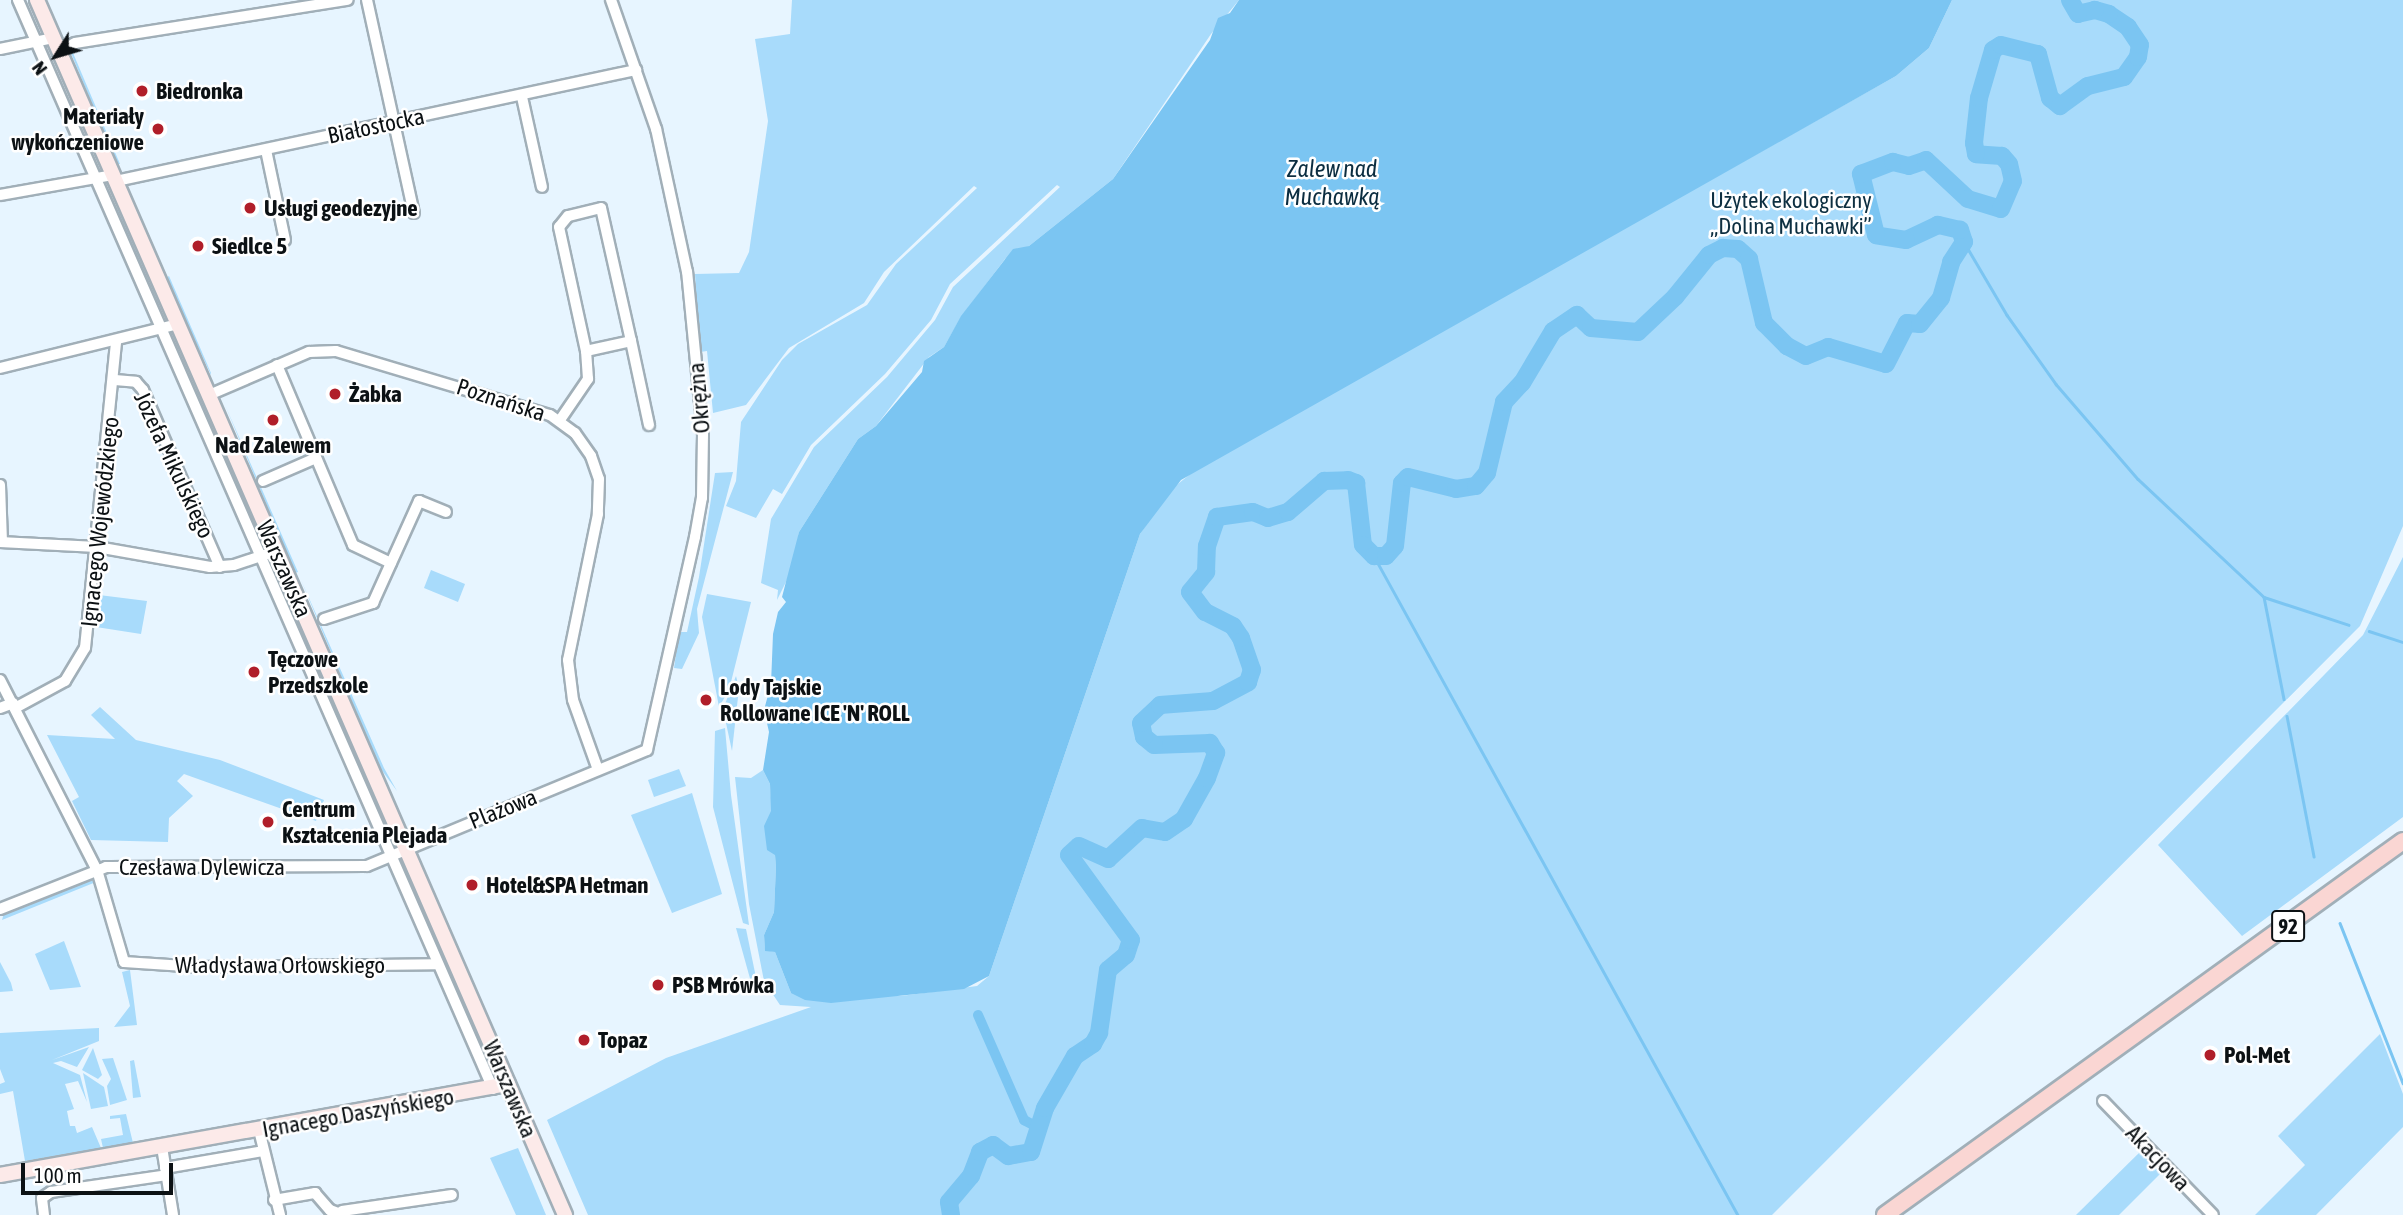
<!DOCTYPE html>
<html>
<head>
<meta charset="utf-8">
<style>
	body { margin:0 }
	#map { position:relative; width:2403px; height:1215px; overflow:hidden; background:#e7f5ff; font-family:"Asap Condensed",sans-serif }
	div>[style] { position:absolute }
	.green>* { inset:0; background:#a8dbfb }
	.water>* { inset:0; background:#7bc5f2 }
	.stream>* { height:2.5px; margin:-1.25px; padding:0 1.25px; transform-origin:1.25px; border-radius:1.25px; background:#7bc5f2 }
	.canal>* { height:10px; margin:-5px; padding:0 5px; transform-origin:5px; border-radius:5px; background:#7bc5f2 }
	.river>* { height:18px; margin:-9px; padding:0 9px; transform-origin:9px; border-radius:9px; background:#7bc5f2 }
	.roads { filter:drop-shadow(2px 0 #a1afb8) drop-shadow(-2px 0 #a1afb8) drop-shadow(0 2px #a1afb8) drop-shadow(0 -2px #a1afb8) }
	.street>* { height:10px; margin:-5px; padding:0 5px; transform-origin:5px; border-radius:5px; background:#fff }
	.secondary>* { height:14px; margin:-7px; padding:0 7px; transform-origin:7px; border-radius:7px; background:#fceae9 }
	.primary>* { height:16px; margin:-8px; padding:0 8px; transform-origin:8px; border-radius:8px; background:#fad6d3 }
	.dots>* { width:19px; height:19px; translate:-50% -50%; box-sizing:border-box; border:4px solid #fff; border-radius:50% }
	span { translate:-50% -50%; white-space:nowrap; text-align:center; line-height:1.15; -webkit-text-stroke:5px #fff; paint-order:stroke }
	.shield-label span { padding:2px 5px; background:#fff; border:2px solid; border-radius:5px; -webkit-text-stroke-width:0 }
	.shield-label { font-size:21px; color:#0c1114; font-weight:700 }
	.poi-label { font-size:23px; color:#0c1114; font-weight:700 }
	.left { translate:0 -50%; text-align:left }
	.right { translate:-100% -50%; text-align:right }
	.street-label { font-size:23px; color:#0c1114 }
	.park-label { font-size:23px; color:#0d2f41 }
	.water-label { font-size:24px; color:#0b2d40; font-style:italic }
	.north { position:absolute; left:21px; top:21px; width:70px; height:70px; -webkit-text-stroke:5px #fff; paint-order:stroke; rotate:233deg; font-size:19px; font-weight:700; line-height:28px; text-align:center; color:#0c1114 }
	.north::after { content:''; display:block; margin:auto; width:24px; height:32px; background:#0c1114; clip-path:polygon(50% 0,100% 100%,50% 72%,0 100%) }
	.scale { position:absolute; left:21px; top:1163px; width:152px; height:32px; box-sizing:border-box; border:4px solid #0c1114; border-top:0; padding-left:9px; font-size:21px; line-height:24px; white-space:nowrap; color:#0c1114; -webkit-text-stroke:5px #fff; paint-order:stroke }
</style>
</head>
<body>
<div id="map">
	<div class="green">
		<div style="clip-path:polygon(792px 0,1239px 0,1211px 34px,1113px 179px,1029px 246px,1005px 259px,961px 317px,944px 347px,929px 357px,876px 426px,858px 439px,799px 532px,793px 568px,777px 600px,778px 590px,761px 583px,771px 519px,814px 447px,887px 377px,935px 320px,953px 287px,1060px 187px,1057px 185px,950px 284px,931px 320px,885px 374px,811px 445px,782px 494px,773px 489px,756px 518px,726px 506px,736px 481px,741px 422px,782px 360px,798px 344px,867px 305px,896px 264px,977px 188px,974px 186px,884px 272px,864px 303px,789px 348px,746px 405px,713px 413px,707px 351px,700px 352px,699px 346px,695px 274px,739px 273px,749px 252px,768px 121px,755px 39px,790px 34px)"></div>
		<div style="clip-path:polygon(1952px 0,2403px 0,2403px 526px,2360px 626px,1772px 1215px,588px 1215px,547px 1120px,666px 1058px,811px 1007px,780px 1005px,764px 981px,749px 904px,735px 777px,751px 778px,763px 770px,770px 784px,776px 866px,774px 912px,764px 935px,765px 950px,775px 952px,791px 993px,901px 996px,977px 986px,989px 976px,1140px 534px,1169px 491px,1203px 464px,1896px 76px,1929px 48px)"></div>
		<div style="clip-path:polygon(71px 53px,73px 53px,120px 164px,117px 164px)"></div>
		<div style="clip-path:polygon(118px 209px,159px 304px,162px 318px,114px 211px)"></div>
		<div style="clip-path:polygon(169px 276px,211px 373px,211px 375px,166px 278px)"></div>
		<div style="clip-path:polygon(170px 339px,176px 344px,260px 544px)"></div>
		<div style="clip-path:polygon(225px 405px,298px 572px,295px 573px)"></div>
		<div style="clip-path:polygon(733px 472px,697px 609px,699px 633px,682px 669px,674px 668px,679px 632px,687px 632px,699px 577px,715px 473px)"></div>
		<div style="clip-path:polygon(2403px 557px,2403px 817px,2242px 936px,2158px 845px,2363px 635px)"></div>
		<div style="clip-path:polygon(431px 570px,465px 584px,458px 602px,424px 588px)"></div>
		<div style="clip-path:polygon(301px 580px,384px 768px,397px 791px,378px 765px)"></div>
		<div style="clip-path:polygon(707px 594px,751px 602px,729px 690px,719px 707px,702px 617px)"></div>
		<div style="clip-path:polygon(99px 595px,147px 601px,141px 634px,96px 627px)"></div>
		<div style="clip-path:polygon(736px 676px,739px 688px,732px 751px,723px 709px)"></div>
		<div style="clip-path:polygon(329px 701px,384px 821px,379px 824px)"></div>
		<div style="clip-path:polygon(100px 707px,136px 740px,220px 760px,324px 800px,316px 821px,184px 774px,177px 781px,193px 796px,169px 818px,168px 842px,91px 840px,72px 801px,79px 797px,47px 735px,115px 739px,91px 715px)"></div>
		<div style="clip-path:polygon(725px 728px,731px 795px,749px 925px,743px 923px,713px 807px,715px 731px)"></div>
		<div style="clip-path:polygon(679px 769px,686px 786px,654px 797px,648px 780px)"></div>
		<div style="clip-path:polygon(692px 793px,722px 894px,672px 913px,631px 815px)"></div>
		<div style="clip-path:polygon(88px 880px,96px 882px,2px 920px,4px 913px)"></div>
		<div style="clip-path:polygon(736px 928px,746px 929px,759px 992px,754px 993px)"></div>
		<div style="clip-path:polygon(64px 941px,81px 987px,50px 990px,35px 954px)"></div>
		<div style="clip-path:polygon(0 962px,11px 983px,13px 991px,0 992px)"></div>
		<div style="clip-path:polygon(130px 970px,137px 1025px,114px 1027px,130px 1006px,122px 972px)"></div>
		<div style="clip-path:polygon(99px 1028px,99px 1041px,52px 1060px,89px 1047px,77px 1067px,61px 1061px,53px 1063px,80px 1075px,87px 1102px,78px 1081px,65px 1084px,74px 1109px,67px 1111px,70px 1126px,75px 1126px,77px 1133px,92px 1127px,101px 1148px,25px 1161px,13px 1091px,0 1094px,0 1084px,5px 1082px,0 1069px,0 1033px)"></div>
		<div style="clip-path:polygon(2380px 1034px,2403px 1094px,2403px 1127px,2316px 1215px,2255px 1215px,2305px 1165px,2278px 1136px)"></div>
		<div style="clip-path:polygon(93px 1048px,102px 1075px,98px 1079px,82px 1070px)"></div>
		<div style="clip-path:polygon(113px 1058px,127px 1100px,110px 1105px,107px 1086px,111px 1079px,102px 1059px)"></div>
		<div style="clip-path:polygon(134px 1060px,141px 1097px,133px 1098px,130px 1061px)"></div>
		<div style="clip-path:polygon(83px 1073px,104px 1087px,108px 1106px,91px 1109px)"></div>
		<div style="clip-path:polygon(126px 1114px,133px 1143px,103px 1148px,101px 1139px,123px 1135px,120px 1118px,110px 1119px,110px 1116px)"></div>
		<div style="clip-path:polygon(518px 1148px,546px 1215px,516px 1215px,490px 1158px)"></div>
		<div style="clip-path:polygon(2144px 1148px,2165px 1169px,2119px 1215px,2076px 1215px)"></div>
	</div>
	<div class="water">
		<div style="clip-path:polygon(1239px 0,1952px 0,1929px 48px,1896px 76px,1181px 480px,1140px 534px,989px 976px,964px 989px,831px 1003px,805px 1000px,791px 993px,775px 952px,765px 951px,764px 935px,774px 912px,776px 866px,775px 855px,767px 850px,764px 826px,771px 811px,770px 784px,763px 770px,769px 732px,764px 710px,771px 684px,773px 634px,778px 612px,786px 602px,782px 597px,799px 532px,858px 439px,876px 426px,922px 372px,924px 361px,944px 347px,961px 316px,1013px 249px,1029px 246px,1113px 179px,1210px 40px,1218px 18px,1230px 13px)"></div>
	</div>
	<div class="stream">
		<div style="left:1964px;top:242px;width:85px;rotate:59.5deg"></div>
		<div style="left:2007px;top:315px;width:85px;rotate:54.6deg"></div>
		<div style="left:2056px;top:384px;width:125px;rotate:49.2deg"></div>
		<div style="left:2138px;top:479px;width:173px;rotate:43.1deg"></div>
		<div style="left:2264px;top:597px;width:89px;rotate:18.2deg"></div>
		<div style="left:1374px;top:556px;width:753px;rotate:61.09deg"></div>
		<div style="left:2264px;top:597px;width:104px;rotate:78.9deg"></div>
		<div style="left:2369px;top:631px;width:36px;rotate:18deg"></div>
		<div style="left:2287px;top:716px;width:143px;rotate:79.1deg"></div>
		<div style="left:2340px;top:923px;width:172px;rotate:68.5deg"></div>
	</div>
	<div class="canal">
		<div style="left:978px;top:1015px;width:115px;rotate:66.3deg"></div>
		<div style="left:1024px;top:1120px;width:17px;rotate:28deg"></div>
	</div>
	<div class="river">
		<div style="left:951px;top:1215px;width:13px;rotate:-99deg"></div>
		<div style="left:949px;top:1202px;width:34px;rotate:-50deg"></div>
		<div style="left:971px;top:1176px;width:26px;rotate:-69deg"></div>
		<div style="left:980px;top:1152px;width:15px;rotate:-28deg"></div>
		<div style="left:993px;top:1145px;width:19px;rotate:36deg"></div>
		<div style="left:1008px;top:1156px;width:23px;rotate:-10deg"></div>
		<div style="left:1031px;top:1152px;width:46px;rotate:-72.3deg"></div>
		<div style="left:1045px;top:1108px;width:60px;rotate:-60deg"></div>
		<div style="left:1075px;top:1056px;width:22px;rotate:-34deg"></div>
		<div style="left:1093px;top:1044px;width:13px;rotate:-61deg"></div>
		<div style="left:1099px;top:1033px;width:64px;rotate:-81.9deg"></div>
		<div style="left:1108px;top:970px;width:23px;rotate:-40deg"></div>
		<div style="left:1126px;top:955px;width:16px;rotate:-72deg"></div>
		<div style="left:1131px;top:940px;width:105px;rotate:-126.1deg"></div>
		<div style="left:1069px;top:855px;width:13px;rotate:-42deg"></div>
		<div style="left:1079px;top:846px;width:32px;rotate:24deg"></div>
		<div style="left:1108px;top:859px;width:46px;rotate:-42.4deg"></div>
		<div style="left:1142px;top:828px;width:23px;rotate:10deg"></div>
		<div style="left:1165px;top:832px;width:23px;rotate:-34deg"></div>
		<div style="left:1184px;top:819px;width:47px;rotate:-60.7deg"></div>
		<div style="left:1207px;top:778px;width:27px;rotate:-70deg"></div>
		<div style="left:1216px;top:753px;width:12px;rotate:-121deg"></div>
		<div style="left:1210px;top:743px;width:56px;rotate:178deg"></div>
		<div style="left:1154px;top:745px;width:13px;rotate:-141deg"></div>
		<div style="left:1144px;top:737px;width:14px;rotate:-102deg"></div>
		<div style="left:1141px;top:723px;width:26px;rotate:-43deg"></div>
		<div style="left:1160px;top:705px;width:53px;rotate:-4.3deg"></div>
		<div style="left:1213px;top:701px;width:40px;rotate:-28deg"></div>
		<div style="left:1248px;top:682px;width:13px;rotate:-72deg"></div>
		<div style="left:1252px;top:670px;width:34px;rotate:-109deg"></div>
		<div style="left:1241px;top:638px;width:14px;rotate:-124deg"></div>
		<div style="left:1233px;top:626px;width:31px;rotate:-153deg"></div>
		<div style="left:1205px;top:612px;width:25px;rotate:-127deg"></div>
		<div style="left:1190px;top:592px;width:26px;rotate:-51deg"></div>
		<div style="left:1206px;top:572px;width:26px;rotate:-88deg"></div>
		<div style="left:1207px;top:546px;width:31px;rotate:-71deg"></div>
		<div style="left:1217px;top:517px;width:36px;rotate:-8deg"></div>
		<div style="left:1253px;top:512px;width:16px;rotate:22deg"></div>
		<div style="left:1268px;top:518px;width:21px;rotate:-17deg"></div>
		<div style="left:1288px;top:512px;width:48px;rotate:-40.7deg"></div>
		<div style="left:1324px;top:481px;width:24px;rotate:-2deg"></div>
		<div style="left:1348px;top:480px;width:9px;rotate:21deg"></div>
		<div style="left:1356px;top:483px;width:62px;rotate:83.6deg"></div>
		<div style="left:1363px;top:545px;width:16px;rotate:45deg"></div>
		<div style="left:1374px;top:556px;width:12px"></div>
		<div style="left:1386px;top:556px;width:13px;rotate:-48deg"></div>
		<div style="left:1395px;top:546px;width:63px;rotate:-83.7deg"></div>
		<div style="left:1402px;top:483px;width:8px;rotate:-45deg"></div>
		<div style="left:1408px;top:477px;width:49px;rotate:14deg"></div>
		<div style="left:1456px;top:489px;width:20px;rotate:-9deg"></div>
		<div style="left:1476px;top:486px;width:17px;rotate:-50deg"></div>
		<div style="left:1487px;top:473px;width:73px;rotate:-76.5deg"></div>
		<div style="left:1504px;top:402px;width:26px;rotate:-47deg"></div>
		<div style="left:1522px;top:383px;width:61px;rotate:-59.2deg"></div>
		<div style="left:1553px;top:331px;width:29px;rotate:-34deg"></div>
		<div style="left:1577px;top:315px;width:19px;rotate:43deg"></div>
		<div style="left:1591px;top:328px;width:47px;rotate:4.9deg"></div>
		<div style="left:1638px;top:332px;width:51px;rotate:-43.4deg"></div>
		<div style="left:1675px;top:297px;width:54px;rotate:-51deg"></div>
		<div style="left:1709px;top:255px;width:16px;rotate:-27deg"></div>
		<div style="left:1723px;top:248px;width:15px;rotate:4deg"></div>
		<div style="left:1738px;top:249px;width:15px;rotate:42deg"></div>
		<div style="left:1749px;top:259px;width:66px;rotate:76.8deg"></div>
		<div style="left:1764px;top:323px;width:33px;rotate:45deg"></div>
		<div style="left:1787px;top:346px;width:21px;rotate:28deg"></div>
		<div style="left:1806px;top:356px;width:24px;rotate:-22deg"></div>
		<div style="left:1828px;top:347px;width:60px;rotate:16.3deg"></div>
		<div style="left:1886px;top:364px;width:46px;rotate:-62.9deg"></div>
		<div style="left:1907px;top:323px;width:13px;rotate:4deg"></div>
		<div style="left:1920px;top:324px;width:33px;rotate:-51deg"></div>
		<div style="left:1941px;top:298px;width:37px;rotate:-74deg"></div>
		<div style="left:1951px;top:262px;width:24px;rotate:-57deg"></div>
		<div style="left:1964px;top:242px;width:13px;rotate:-108deg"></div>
		<div style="left:1960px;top:230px;width:23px;rotate:-167deg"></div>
		<div style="left:1938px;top:225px;width:35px;rotate:155deg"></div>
		<div style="left:1906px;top:240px;width:30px;rotate:-171deg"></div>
		<div style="left:1876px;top:235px;width:63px;rotate:-103.8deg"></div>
		<div style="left:1861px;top:174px;width:34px;rotate:-21deg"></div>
		<div style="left:1893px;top:162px;width:16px;rotate:14deg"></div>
		<div style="left:1909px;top:166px;width:18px;rotate:-19deg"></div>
		<div style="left:1926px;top:160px;width:57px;rotate:42.9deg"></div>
		<div style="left:1968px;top:199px;width:34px;rotate:17deg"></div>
		<div style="left:2001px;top:209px;width:30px;rotate:-67deg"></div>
		<div style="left:2013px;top:181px;width:17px;rotate:-103deg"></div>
		<div style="left:2009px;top:164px;width:11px;rotate:-131deg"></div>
		<div style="left:2002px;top:156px;width:26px;rotate:-176deg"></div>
		<div style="left:1976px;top:154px;width:11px;rotate:-100deg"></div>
		<div style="left:1974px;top:143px;width:45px;rotate:-83.7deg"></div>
		<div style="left:1979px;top:98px;width:50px;rotate:-73.7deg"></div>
		<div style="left:1993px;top:50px;width:9px;rotate:-32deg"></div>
		<div style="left:2001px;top:45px;width:38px;rotate:14deg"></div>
		<div style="left:2038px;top:54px;width:46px;rotate:74.7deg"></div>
		<div style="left:2050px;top:98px;width:13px;rotate:39deg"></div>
		<div style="left:2060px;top:106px;width:34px;rotate:-36deg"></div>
		<div style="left:2088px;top:86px;width:37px;rotate:-14deg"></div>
		<div style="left:2124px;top:77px;width:24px;rotate:-55deg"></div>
		<div style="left:2138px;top:57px;width:12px;rotate:-81deg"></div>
		<div style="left:2140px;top:45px;width:22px;rotate:-124deg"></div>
		<div style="left:2128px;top:27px;width:23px;rotate:-146deg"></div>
		<div style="left:2109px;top:14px;width:15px;rotate:-164deg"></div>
		<div style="left:2095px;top:10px;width:17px;rotate:167deg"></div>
		<div style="left:2078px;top:14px;width:16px;rotate:-120deg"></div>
	</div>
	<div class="roads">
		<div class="street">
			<div style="left:18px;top:0;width:1188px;rotate:66.43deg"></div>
			<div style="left:367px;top:0;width:218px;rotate:77.6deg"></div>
			<div style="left:0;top:49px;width:54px;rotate:-11.7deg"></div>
			<div style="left:58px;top:51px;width:19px;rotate:-25deg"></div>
			<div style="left:75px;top:43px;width:276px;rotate:-9deg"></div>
			<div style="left:522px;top:97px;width:92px;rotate:77.5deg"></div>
			<div style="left:266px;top:150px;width:92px;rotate:78.1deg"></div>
			<div style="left:116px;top:181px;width:532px;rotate:-12.05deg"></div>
			<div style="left:0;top:195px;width:115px;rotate:-10deg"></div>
			<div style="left:631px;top:341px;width:86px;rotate:77.9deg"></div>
			<div style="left:277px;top:365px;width:195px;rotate:67.1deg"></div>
			<div style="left:353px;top:545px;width:42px;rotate:25.3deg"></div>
			<div style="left:0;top:368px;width:183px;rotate:-13.9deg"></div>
			<div style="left:115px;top:380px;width:21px;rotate:5deg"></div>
			<div style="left:136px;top:382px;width:11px;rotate:49deg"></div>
			<div style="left:143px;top:390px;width:193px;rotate:66.5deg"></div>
			<div style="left:209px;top:395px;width:109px;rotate:-23.3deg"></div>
			<div style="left:309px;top:352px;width:27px;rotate:-2deg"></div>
			<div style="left:336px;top:351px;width:223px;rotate:16.7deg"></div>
			<div style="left:550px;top:415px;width:31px;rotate:36deg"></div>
			<div style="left:575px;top:433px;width:28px;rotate:55deg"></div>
			<div style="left:591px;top:456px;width:24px;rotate:71deg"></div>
			<div style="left:599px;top:479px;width:35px;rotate:92deg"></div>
			<div style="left:598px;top:514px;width:149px;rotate:101.6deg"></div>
			<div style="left:568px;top:660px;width:40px;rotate:82.9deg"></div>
			<div style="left:573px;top:700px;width:74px;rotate:70.3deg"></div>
			<div style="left:560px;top:420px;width:50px;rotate:-55.7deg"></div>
			<div style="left:588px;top:379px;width:28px;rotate:-94deg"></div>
			<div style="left:586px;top:351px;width:46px;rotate:-12.5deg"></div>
			<div style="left:631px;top:341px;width:136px;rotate:-102.7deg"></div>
			<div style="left:601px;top:208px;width:34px;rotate:166deg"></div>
			<div style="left:568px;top:216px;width:14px;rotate:129deg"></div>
			<div style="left:559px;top:227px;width:127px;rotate:77.7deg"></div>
			<div style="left:263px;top:481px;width:58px;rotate:-23.5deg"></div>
			<div style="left:0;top:485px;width:57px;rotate:88deg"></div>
			<div style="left:0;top:542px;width:97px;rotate:3deg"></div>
			<div style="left:97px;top:547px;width:115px;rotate:10deg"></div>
			<div style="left:210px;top:567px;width:24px;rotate:-5deg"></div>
			<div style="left:234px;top:565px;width:44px;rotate:-18.4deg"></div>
			<div style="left:324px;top:619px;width:52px;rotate:-18.1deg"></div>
			<div style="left:373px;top:603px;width:112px;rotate:-65.7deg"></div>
			<div style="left:419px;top:501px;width:29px;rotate:22deg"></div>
			<div style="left:0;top:680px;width:213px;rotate:63deg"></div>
			<div style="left:97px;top:870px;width:96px;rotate:73.6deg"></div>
			<div style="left:124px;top:962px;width:76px;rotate:3.8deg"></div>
			<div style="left:200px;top:967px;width:235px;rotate:-0.7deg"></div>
			<div style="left:0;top:708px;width:14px;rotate:-21deg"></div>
			<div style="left:15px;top:708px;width:57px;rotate:-28.4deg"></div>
			<div style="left:65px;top:681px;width:39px;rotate:-59deg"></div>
			<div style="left:85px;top:648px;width:307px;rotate:-84.2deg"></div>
			<div style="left:0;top:909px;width:114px;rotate:-21.6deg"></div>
			<div style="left:106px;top:867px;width:261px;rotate:-0.2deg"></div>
			<div style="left:367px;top:866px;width:303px;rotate:-22.5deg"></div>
			<div style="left:647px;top:750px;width:218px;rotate:-77.3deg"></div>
			<div style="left:695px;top:537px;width:40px;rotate:-80deg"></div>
			<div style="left:702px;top:498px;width:64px;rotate:-89.1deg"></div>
			<div style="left:703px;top:434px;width:163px;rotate:-95.6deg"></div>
			<div style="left:687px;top:272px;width:146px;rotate:-102.2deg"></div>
			<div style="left:656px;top:129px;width:137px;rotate:-109.2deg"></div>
			<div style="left:2103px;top:1101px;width:158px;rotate:46deg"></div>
			<div style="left:259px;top:1130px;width:88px;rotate:76.1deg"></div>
			<div style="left:162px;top:1147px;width:69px;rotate:80.8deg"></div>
			<div style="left:165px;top:1168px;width:99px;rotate:-9.8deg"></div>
			<div style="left:274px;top:1200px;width:42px;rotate:-9.7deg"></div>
			<div style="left:315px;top:1193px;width:23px;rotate:49deg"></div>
			<div style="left:330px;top:1210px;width:14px;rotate:21deg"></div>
			<div style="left:342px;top:1211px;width:111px;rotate:-8.3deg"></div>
			<div style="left:44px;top:1215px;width:17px;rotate:-97deg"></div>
			<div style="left:42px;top:1198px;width:11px;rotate:-34deg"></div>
			<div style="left:51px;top:1192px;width:117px;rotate:-8.3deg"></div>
		</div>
		<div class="secondary">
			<div style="left:37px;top:0;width:1325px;rotate:66.51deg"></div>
			<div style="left:0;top:1175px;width:516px;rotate:-10.16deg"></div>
		</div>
		<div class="primary">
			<div style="left:1885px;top:1215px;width:639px;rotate:-35.83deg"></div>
		</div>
	</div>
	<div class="dots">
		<div style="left:142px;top:91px;background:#b01e29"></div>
		<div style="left:158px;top:129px;background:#b01e29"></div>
		<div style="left:250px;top:208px;background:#b01e29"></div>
		<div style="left:198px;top:246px;background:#b01e29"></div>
		<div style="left:335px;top:394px;background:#b01e29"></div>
		<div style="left:273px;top:420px;background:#b01e29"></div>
		<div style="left:254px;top:672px;background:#b01e29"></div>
		<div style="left:706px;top:700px;background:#b01e29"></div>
		<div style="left:268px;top:822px;background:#b01e29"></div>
		<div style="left:472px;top:885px;background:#b01e29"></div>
		<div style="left:658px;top:985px;background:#b01e29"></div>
		<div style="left:584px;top:1040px;background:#b01e29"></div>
		<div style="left:2210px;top:1055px;background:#b01e29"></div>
	</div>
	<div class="shield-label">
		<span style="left:2288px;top:926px">92</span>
	</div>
	<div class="poi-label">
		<span class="left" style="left:156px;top:91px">Biedronka</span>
		<span class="right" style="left:144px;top:129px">Materiały<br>wykończeniowe</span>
		<span class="left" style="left:264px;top:208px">Usługi geodezyjne</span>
		<span class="left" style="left:212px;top:246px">Siedlce 5</span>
		<span class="left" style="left:349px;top:394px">Żabka</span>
		<span style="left:273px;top:445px">Nad Zalewem</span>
		<span class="left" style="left:268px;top:672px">Tęczowe<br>Przedszkole</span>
		<span class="left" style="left:720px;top:700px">Lody Tajskie<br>Rollowane ICE 'N' ROLL</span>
		<span class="left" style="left:282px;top:822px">Centrum<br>Kształcenia Plejada</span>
		<span class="left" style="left:486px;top:885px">Hotel&amp;SPA Hetman</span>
		<span class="left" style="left:672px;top:985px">PSB Mrówka</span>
		<span class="left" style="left:598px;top:1040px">Topaz</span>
		<span class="left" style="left:2224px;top:1055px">Pol-Met</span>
	</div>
	<div class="street-label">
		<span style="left:376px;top:126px;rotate:-12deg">Białostocka</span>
		<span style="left:699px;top:398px;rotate:-95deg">Okrężna</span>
		<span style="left:501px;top:400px;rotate:18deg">Poznańska</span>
		<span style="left:174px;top:465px;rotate:65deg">Józefa Mikulskiego</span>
		<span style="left:100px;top:522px;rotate:-84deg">Ignacego Wojewódzkiego</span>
		<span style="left:284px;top:569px;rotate:66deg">Warszawska</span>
		<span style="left:503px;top:809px;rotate:-22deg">Plażowa</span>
		<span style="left:202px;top:867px">Czesława Dylewicza</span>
		<span style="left:280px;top:965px">Władysława Orłowskiego</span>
		<span style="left:510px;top:1089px;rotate:67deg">Warszawska</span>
		<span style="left:358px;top:1113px;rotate:-10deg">Ignacego Daszyńskiego</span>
		<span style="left:2158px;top:1158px;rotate:46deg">Akacjowa</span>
	</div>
	<div class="park-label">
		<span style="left:1791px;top:213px">Użytek ekologiczny<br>„Dolina Muchawki”</span>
	</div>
	<div class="water-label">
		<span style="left:1332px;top:183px">Zalew nad<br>Muchawką</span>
	</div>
	<div class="north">N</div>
	<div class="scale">100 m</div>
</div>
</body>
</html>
